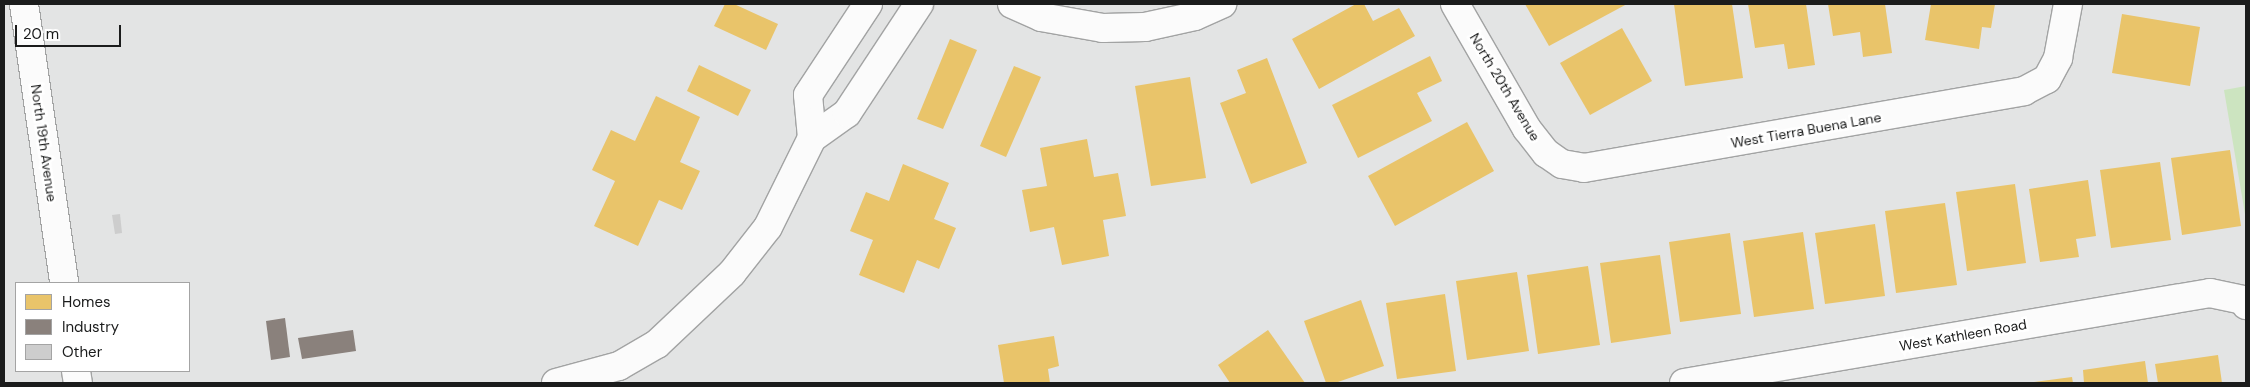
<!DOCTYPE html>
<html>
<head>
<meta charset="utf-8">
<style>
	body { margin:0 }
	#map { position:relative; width:2250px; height:387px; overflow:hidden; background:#e3e4e4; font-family:"DM Sans",sans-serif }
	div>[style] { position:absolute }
	.green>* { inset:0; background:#cce4c0 }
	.homes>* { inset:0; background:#e9c46a }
	.industry>* { inset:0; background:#8a817c }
	.building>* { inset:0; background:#cdcdcd }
	.roads { filter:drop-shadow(1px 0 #a2a3a3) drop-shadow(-1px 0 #a2a3a3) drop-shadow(0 1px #a2a3a3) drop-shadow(0 -1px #a2a3a3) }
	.street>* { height:28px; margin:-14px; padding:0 14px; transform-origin:14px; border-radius:14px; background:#fbfbfb }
	.primary>* { height:28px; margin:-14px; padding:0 14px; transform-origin:14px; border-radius:14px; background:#fbfbfb }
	span { translate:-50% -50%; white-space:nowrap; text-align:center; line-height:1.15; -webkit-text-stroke:5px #fff; paint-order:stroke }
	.street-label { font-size:14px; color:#1b1c1c }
	.frame { position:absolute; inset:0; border:5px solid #1b1c1c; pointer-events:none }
	.legend { position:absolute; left:15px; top:282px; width:175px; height:90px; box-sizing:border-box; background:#fff; border:1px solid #a4a4a4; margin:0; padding:6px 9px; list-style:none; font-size:15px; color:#1b1c1c }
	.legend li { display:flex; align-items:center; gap:10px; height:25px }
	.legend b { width:25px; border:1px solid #a4a4a4 }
	.scale { position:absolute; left:15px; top:25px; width:106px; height:22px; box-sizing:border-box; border:2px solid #1b1c1c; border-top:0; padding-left:6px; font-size:15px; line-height:18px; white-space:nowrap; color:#1b1c1c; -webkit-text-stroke:4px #fff; paint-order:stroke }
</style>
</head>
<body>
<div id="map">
	<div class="green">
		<div style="clip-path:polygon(2246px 86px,2246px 220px,2224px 90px)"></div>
	</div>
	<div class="homes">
		<div style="clip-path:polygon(725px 4px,734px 4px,778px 24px,766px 50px,714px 26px)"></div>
		<div style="clip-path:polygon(1356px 4px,1364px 4px,1373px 21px,1399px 8px,1415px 36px,1319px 89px,1292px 39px)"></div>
		<div style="clip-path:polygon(1525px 4px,1627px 4px,1549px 46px)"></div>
		<div style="clip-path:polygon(1674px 4px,1732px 4px,1743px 78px,1685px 86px)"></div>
		<div style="clip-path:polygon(1748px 4px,1806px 4px,1815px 65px,1788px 69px,1784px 44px,1755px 48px)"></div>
		<div style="clip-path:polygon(1828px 4px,1885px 4px,1892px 53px,1863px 57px,1860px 32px,1833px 36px)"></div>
		<div style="clip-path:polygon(1931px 4px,1995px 4px,1991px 28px,1982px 27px,1979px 49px,1925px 40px)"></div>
		<div style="clip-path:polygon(2122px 14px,2200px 27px,2190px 86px,2112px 73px)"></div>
		<div style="clip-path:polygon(1622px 28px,1652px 81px,1590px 115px,1560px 63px)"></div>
		<div style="clip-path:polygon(950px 39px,977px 50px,943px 129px,917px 119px)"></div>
		<div style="clip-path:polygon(1430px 56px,1442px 81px,1417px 93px,1432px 121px,1358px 158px,1332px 105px)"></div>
		<div style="clip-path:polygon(1267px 58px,1307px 163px,1251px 184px,1220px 103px,1246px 93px,1237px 70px)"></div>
		<div style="clip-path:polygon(699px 65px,751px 90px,738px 116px,687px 91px)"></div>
		<div style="clip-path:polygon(1014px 66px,1041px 77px,1006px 157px,980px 146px)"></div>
		<div style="clip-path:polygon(1190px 77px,1206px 178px,1151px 186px,1135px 86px)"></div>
		<div style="clip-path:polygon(656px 96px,700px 117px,680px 162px,700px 171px,682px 210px,659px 200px,638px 246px,594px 226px,615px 181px,592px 170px,611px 130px,635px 141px)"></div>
		<div style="clip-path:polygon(1467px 122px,1494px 171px,1395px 226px,1368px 176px)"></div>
		<div style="clip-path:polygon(1087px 139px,1094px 177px,1118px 173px,1126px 216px,1103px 220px,1109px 256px,1062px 265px,1054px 227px,1030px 232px,1022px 190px,1047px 186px,1040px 148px)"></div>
		<div style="clip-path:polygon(2230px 150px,2241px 226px,2182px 235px,2171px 158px)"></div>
		<div style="clip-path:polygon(2160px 162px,2171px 240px,2111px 248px,2100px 170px)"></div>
		<div style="clip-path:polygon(903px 164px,949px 183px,934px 219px,956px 228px,939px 269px,917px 260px,904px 293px,859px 275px,873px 240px,850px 231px,866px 192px,889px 201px)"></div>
		<div style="clip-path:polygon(2088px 180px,2096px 236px,2076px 239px,2079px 257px,2040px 262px,2029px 189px)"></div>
		<div style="clip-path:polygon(2015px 184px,2026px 263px,1967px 271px,1956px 192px)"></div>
		<div style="clip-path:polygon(1945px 203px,1957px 285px,1896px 293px,1885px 211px)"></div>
		<div style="clip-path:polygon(1875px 224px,1885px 296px,1825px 304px,1815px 233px)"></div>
		<div style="clip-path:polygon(1803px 232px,1814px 309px,1754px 317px,1743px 241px)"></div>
		<div style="clip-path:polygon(1730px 233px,1741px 314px,1680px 322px,1669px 242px)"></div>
		<div style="clip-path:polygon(1660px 255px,1671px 334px,1611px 343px,1600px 263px)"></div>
		<div style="clip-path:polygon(1588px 266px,1600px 345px,1538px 354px,1527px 275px)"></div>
		<div style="clip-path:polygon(1517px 272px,1529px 351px,1467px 360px,1456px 281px)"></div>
		<div style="clip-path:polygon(1445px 294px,1456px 371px,1397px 379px,1386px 303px)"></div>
		<div style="clip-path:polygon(1361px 300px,1384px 366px,1335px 383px,1326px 383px,1304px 321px)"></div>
		<div style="clip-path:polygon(1268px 330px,1305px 383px,1230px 383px,1218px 365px)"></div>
		<div style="clip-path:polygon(1054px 336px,1059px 366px,1048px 369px,1050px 383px,1004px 383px,998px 345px)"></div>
		<div style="clip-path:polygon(2218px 355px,2222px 383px,2158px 383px,2155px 364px)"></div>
		<div style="clip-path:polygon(2145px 361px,2148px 383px,2084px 383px,2083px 370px)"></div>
		<div style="clip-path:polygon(2072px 377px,2073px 383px,2034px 383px,2034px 382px)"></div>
	</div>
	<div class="industry">
		<div style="clip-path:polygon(285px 318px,290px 357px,271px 360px,266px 321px)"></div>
		<div style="clip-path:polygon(353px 330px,356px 351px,302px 359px,298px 338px)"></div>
	</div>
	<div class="building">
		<div style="clip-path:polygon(120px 214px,122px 233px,115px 234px,112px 215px)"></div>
	</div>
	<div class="roads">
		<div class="street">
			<div style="left:1012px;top:4px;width:32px;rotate:24deg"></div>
			<div style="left:1041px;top:17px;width:63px;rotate:10.1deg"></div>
			<div style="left:1103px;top:28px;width:42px;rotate:-1.4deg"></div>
			<div style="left:1145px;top:27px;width:51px;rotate:-12.4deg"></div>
			<div style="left:1195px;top:16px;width:30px;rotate:-24deg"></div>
			<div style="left:1455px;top:4px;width:144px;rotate:60.1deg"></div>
			<div style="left:1527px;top:129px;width:31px;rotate:52deg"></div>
			<div style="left:1546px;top:153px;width:19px;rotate:35deg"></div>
			<div style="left:1562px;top:164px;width:22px;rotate:10deg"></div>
			<div style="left:1584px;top:168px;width:447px;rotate:-9.9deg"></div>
			<div style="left:2024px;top:91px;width:26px;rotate:-28deg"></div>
			<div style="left:2047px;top:79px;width:24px;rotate:-62deg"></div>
			<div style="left:2058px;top:58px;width:55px;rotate:-79.5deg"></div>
			<div style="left:812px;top:138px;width:43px;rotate:-95.3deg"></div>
			<div style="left:808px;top:95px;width:109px;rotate:-56.6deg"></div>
			<div style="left:556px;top:383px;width:65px;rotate:-15.1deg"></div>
			<div style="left:619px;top:366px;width:44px;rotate:-30.1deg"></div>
			<div style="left:657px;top:344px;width:103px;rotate:-43.4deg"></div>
			<div style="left:732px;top:273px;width:58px;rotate:-52deg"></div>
			<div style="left:768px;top:227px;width:99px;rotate:-63.7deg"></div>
			<div style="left:812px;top:138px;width:43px;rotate:-35.5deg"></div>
			<div style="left:847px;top:113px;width:131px;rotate:-56.6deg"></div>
			<div style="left:1684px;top:383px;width:534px;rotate:-9.71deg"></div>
			<div style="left:2210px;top:293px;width:34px;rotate:12deg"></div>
			<div style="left:2243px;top:300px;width:6px;rotate:59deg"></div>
		</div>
		<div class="primary">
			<div style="left:24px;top:4px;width:282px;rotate:81.8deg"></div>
			<div style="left:76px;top:371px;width:12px;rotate:81deg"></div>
		</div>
	</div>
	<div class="street-label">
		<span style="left:1505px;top:87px;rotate:59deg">North 20th Avenue</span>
		<span style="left:1806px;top:130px;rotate:-10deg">West Tierra Buena Lane</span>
		<span style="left:44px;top:143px;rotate:82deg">North 19th Avenue</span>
		<span style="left:1963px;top:335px;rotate:-10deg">West Kathleen Road</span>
	</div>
	<div class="frame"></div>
	<ul class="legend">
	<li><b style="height:14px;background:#e9c46a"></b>Homes</li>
	<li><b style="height:14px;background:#8a817c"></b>Industry</li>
	<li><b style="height:14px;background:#cdcdcd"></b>Other</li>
	</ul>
	<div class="scale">20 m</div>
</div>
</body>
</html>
